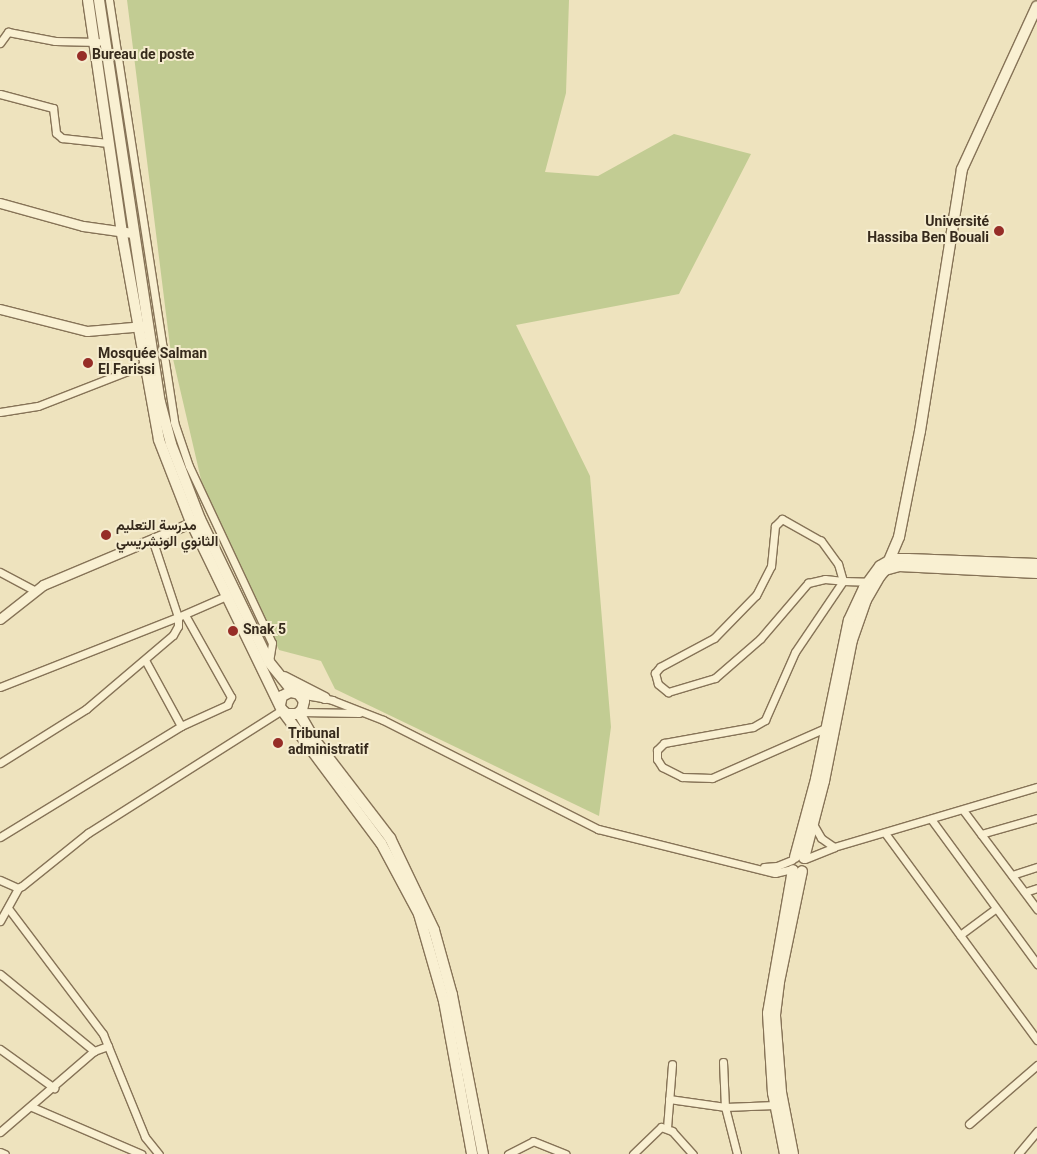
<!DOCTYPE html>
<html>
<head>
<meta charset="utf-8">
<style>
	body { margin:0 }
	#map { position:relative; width:1037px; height:1154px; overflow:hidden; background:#eee3be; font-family:Georgia,Vazirmatn,serif }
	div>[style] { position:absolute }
	.green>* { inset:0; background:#c2cc93 }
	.roads { filter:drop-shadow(1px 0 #867357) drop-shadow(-1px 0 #867357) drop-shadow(0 1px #867357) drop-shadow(0 -1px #867357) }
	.minor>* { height:7px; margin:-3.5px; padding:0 3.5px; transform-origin:3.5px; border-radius:3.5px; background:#f9f0d2 }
	.tertiary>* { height:9px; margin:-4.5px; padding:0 4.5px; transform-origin:4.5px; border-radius:4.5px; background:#f9f0d2 }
	.secondary>* { height:10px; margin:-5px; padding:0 5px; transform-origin:5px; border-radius:5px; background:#f9f0d2 }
	.dots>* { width:14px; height:14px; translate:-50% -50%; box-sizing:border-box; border:2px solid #f5ecce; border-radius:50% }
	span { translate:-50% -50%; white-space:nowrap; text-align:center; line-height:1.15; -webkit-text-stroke:4px #f5ecce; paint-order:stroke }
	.poi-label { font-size:14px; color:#362a1c; font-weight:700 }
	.left { translate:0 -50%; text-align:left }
	.right { translate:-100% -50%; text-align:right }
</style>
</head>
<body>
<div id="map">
	<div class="green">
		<div style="clip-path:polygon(127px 0,569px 0,566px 93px,545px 172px,598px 176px,674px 134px,751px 154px,679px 294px,516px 325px,590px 476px,611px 727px,599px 816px,335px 689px,321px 661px,279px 650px,203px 488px,170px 346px)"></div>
	</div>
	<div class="roads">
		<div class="minor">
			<div style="left:109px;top:0;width:427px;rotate:81.2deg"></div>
			<div style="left:174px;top:422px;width:46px;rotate:71.2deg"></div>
			<div style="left:189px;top:466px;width:195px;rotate:64.9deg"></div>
			<div style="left:272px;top:643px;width:19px;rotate:99deg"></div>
			<div style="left:0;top:43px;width:14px;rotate:-54deg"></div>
			<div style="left:8px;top:32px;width:48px;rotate:10.8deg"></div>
			<div style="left:55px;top:41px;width:43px;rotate:1.3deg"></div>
			<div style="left:0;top:94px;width:55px;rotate:14.8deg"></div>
			<div style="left:53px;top:108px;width:25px;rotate:83deg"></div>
			<div style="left:56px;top:133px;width:8px;rotate:40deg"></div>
			<div style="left:62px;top:138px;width:46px;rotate:6.2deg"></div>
			<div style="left:0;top:412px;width:38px;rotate:-9deg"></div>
			<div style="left:38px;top:406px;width:113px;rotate:-21.3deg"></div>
			<div style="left:0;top:572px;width:38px;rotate:28deg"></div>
			<div style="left:0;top:687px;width:191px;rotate:-21.5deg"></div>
			<div style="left:178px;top:617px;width:82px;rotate:-108.4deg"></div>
			<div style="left:299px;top:694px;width:34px;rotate:10deg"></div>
			<div style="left:332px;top:700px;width:55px;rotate:21.4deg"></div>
			<div style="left:383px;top:720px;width:241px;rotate:26.9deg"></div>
			<div style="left:598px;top:829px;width:182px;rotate:14deg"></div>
			<div style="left:775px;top:873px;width:17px;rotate:-13deg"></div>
			<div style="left:300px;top:712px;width:59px;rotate:1deg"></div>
			<div style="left:181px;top:726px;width:51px;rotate:-24.5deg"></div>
			<div style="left:227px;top:705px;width:9px;rotate:-63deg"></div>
			<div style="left:231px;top:697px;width:94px;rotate:-119.3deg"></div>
			<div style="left:830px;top:726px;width:129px;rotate:156.2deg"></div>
			<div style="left:712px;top:778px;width:30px;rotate:-178deg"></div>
			<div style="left:682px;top:777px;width:22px;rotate:-153deg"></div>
			<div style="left:662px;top:767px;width:9px;rotate:-122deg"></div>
			<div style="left:657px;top:759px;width:9px;rotate:-90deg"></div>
			<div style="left:657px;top:750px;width:10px;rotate:-45deg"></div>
			<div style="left:664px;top:743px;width:90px;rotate:-10.2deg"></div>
			<div style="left:753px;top:727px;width:14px;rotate:-30deg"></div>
			<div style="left:765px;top:720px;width:74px;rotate:-66.2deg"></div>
			<div style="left:795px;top:652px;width:86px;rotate:-55.9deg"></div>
			<div style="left:843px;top:581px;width:18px;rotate:-106deg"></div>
			<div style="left:838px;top:564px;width:29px;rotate:-126deg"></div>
			<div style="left:821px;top:541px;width:45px;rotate:-150.6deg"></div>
			<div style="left:782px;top:519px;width:10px;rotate:135deg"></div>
			<div style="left:775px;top:526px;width:40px;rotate:95.7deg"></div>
			<div style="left:771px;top:566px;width:33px;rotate:117deg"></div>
			<div style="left:756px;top:595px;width:60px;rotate:134.3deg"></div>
			<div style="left:714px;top:638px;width:61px;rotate:151.8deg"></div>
			<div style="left:660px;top:667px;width:8px;rotate:130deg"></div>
			<div style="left:655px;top:673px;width:11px;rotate:75deg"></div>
			<div style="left:658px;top:684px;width:13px;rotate:39deg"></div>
			<div style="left:668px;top:692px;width:49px;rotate:-16.6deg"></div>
			<div style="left:715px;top:678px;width:60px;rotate:-40.9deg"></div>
			<div style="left:760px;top:639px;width:74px;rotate:-49.4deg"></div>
			<div style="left:808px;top:583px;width:17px;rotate:-13deg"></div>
			<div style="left:825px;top:579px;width:18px;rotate:6deg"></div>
			<div style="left:843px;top:581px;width:25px;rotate:2deg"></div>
			<div style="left:868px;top:582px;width:3px;rotate:18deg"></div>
			<div style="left:0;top:763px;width:102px;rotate:-32.1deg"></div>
			<div style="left:86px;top:709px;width:114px;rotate:-40.4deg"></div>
			<div style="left:173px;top:635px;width:10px;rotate:-61deg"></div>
			<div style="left:178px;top:626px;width:9px;rotate:-90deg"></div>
			<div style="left:178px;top:617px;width:52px;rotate:-23.6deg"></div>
			<div style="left:963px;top:810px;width:124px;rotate:53.2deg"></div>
			<div style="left:931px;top:819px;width:180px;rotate:53.8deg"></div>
			<div style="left:813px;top:824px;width:16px;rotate:60deg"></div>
			<div style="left:821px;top:838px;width:16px;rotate:35deg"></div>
			<div style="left:885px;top:833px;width:257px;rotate:53.7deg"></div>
			<div style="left:981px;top:834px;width:58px;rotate:-15.9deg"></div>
			<div style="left:0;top:837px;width:212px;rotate:-31.5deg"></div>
			<div style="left:181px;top:726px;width:75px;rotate:-118.6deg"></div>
			<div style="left:805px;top:859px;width:31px;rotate:-22deg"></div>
			<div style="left:834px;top:847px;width:212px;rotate:-16.5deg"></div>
			<div style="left:764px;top:867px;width:13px;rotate:-4deg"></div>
			<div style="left:777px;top:866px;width:16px;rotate:-22deg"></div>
			<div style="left:1012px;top:875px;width:26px;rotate:-18deg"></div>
			<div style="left:0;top:880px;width:20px;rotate:24deg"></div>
			<div style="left:18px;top:888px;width:4px;rotate:-27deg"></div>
			<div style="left:22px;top:886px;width:85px;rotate:-38.8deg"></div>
			<div style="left:88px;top:833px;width:230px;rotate:-32.4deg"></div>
			<div style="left:1025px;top:892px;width:13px;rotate:-18deg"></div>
			<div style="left:8px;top:908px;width:158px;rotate:53deg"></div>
			<div style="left:103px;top:1034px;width:111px;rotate:67.8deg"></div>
			<div style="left:145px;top:1137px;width:22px;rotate:51deg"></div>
			<div style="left:0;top:921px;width:38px;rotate:-61deg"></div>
			<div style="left:960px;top:935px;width:44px;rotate:-36.6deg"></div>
			<div style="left:0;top:974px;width:122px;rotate:39.3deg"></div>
			<div style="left:0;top:1049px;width:67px;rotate:35.8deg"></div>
			<div style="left:723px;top:1062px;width:45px;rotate:87.5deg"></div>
			<div style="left:725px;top:1107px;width:49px;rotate:75.7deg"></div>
			<div style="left:669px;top:1099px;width:57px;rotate:8.1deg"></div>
			<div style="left:725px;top:1107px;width:50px;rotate:-2.3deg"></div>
			<div style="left:32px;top:1107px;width:119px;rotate:23.3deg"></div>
			<div style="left:969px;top:1124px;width:90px;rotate:-40.9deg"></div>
			<div style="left:667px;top:1128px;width:64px;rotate:-85.5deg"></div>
			<div style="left:0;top:1132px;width:124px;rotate:-40.8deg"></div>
			<div style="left:94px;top:1051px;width:15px;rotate:-20deg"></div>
			<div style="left:0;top:1152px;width:5px;rotate:22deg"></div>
			<div style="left:508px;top:1154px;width:28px;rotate:-27deg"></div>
			<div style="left:533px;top:1141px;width:35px;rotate:22deg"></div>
			<div style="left:633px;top:1154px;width:39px;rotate:-44deg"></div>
			<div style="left:661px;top:1127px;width:12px;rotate:20deg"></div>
			<div style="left:672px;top:1131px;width:31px;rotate:48deg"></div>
			<div style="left:1018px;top:1154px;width:30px;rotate:-50deg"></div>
		</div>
		<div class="tertiary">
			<div style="left:0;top:203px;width:86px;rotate:15.5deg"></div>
			<div style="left:83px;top:226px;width:50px;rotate:8deg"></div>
			<div style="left:0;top:309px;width:90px;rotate:14.2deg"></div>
			<div style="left:87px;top:331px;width:57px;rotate:-5deg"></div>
			<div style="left:0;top:619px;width:55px;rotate:-38.3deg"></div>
			<div style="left:43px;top:585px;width:168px;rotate:-22.8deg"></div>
		</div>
		<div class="secondary">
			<div style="left:88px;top:0;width:236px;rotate:81.7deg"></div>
			<div style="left:122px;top:234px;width:209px;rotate:79.8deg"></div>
			<div style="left:159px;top:440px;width:88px;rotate:68.7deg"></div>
			<div style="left:191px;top:522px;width:209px;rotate:64.2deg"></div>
			<div style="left:282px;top:710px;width:6px;rotate:39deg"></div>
			<div style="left:287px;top:714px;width:10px"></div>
			<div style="left:297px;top:714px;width:6px;rotate:-39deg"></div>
			<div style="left:302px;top:710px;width:9px;rotate:-77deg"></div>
			<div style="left:304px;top:701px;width:9px;rotate:-126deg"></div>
			<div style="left:299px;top:694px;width:9px;rotate:-167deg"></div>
			<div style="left:290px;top:692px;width:9px;rotate:153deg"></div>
			<div style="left:282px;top:696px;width:9px;rotate:103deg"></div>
			<div style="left:99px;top:0;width:407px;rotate:81.4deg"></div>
			<div style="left:160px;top:402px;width:43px;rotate:75.3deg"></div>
			<div style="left:171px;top:444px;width:80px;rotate:68.9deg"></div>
			<div style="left:200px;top:519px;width:159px;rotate:64.2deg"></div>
			<div style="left:269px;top:662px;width:38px;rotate:51deg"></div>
			<div style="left:885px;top:570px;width:36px;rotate:-67deg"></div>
			<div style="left:899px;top:537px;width:108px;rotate:-78.8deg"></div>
			<div style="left:920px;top:431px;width:265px;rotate:-80.9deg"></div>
			<div style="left:962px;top:169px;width:179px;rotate:-65.3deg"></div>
			<div style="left:284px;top:677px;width:46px;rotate:27.1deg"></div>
			<div style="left:284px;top:713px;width:162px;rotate:53.3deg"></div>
			<div style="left:381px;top:843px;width:81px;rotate:61.8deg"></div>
			<div style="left:419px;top:914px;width:91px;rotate:74deg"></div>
			<div style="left:444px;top:1001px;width:156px;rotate:79.6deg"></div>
			<div style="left:299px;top:713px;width:30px;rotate:60deg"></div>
			<div style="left:314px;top:739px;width:125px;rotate:52.5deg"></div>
			<div style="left:390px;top:838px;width:102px;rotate:64.4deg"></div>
			<div style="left:434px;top:930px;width:67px;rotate:74.5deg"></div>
			<div style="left:452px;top:995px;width:162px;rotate:79deg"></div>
			<div style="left:795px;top:857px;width:81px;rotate:-74.9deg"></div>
			<div style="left:816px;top:779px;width:162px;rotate:-78.3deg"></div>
			<div style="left:849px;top:620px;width:35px;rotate:-65deg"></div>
			<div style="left:864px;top:588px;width:27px;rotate:-54deg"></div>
			<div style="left:880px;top:566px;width:14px;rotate:-30deg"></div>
			<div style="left:892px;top:559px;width:16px"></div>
			<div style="left:908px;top:559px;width:129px;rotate:2.2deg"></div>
			<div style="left:804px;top:858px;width:80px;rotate:-75.4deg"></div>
			<div style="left:824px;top:781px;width:144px;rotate:-78.8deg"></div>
			<div style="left:852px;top:640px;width:42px;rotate:-70.7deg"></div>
			<div style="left:866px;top:600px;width:28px;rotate:-60deg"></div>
			<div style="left:880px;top:576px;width:8px;rotate:-50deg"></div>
			<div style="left:885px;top:570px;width:15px;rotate:-16deg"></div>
			<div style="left:899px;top:566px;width:138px;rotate:2.9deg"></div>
			<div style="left:785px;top:1154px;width:62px;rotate:-101.1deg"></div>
			<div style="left:773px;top:1093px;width:80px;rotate:-93.6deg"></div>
			<div style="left:768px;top:1013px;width:145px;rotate:-80.1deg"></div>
			<div style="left:793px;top:1154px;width:63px;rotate:-101deg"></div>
			<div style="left:781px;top:1092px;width:77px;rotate:-94.5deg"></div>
			<div style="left:775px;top:1015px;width:33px;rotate:-83deg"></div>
			<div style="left:779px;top:982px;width:113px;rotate:-78.3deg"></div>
		</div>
	</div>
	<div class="dots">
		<div style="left:82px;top:56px;background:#962d27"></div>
		<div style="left:999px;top:231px;background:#962d27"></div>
		<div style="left:88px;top:363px;background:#962d27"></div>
		<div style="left:106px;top:535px;background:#962d27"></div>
		<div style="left:233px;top:631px;background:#962d27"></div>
		<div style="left:278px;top:743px;background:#962d27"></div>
	</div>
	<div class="poi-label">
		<span class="left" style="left:92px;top:56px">Bureau de poste</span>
		<span class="right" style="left:989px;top:231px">Université<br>Hassiba Ben Bouali</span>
		<span class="left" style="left:98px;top:363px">Mosquée Salman<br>El Farissi</span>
		<span class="left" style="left:116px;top:535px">مدرسة التعليم<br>الثانوي الونشريسي</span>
		<span class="left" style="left:243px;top:631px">Snak 5</span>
		<span class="left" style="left:288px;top:743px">Tribunal<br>administratif</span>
	</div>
</div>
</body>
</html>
